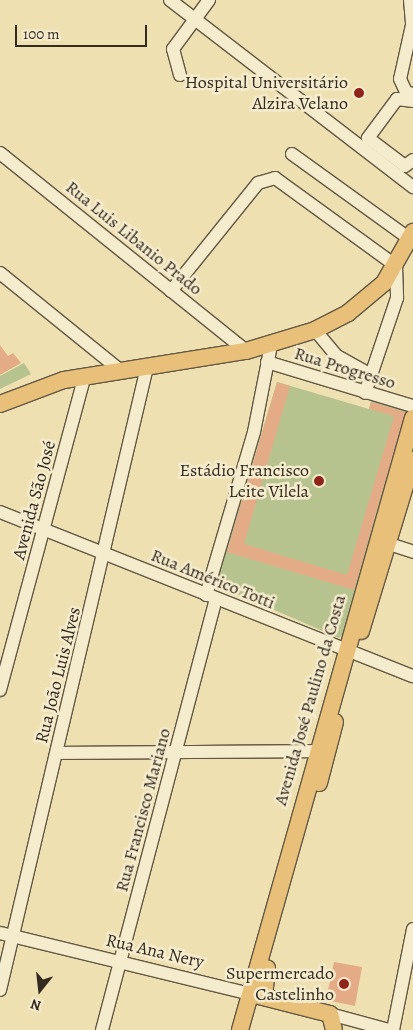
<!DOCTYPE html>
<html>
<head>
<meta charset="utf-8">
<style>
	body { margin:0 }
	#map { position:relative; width:413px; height:1030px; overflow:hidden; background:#efe0b2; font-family:Alegreya,serif }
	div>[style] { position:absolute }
	.green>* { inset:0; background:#b6c38f }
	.building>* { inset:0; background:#e3ac86 }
	.roads { filter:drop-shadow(1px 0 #625844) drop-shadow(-1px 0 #625844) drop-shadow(0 1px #625844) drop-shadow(0 -1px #625844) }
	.minor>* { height:12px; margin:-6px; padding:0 6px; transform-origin:6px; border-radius:6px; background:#f5ebcd }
	.major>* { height:16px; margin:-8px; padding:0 8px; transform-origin:8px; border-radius:8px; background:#e8c079 }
	.dots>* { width:14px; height:14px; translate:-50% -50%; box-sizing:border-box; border:2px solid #f5ebcd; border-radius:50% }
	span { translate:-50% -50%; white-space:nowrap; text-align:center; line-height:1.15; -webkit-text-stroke:5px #f5ebcd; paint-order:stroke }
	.poi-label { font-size:18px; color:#332a20 }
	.right { translate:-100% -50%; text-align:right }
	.street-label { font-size:18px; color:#332a20 }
	.north { position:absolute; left:15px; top:965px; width:50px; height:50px; -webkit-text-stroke:4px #f5ebcd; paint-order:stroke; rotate:196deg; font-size:14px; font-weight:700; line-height:20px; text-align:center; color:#332a20 }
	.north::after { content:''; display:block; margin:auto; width:18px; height:22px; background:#332a20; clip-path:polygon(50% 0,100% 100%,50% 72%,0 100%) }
	.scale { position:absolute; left:15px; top:25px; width:132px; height:22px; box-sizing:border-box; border:2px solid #332a20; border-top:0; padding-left:6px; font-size:15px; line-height:18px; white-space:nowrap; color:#332a20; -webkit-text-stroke:4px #f5ebcd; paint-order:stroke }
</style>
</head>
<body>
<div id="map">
	<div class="green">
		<div style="clip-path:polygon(24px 363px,31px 374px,0 389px,0 376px)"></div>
		<div style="clip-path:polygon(277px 382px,369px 409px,372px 397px,412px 408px,344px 634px,339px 638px,216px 585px)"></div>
	</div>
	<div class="building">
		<div style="clip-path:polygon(0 345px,8px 356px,13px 353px,21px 363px,0 375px)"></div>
		<div style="clip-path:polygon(277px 382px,290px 386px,244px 544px,347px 575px,394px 416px,369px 409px,371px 402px,405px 412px,354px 590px,227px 552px)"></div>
		<div style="clip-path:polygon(334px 962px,362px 967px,355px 1006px,326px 1000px)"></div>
	</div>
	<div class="roads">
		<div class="minor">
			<div style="left:170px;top:0;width:307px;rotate:37.6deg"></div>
			<div style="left:410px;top:0;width:25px;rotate:85deg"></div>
			<div style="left:412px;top:25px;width:55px;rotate:102.5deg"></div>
			<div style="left:400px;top:79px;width:14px;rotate:65deg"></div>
			<div style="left:406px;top:92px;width:7px;rotate:16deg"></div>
			<div style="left:180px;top:75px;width:27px;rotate:-105deg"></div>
			<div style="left:173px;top:49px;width:61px;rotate:-53.7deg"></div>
			<div style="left:413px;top:101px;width:16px;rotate:-173deg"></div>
			<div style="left:397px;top:99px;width:49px;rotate:126.6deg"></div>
			<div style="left:368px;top:138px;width:46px;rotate:37.1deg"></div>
			<div style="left:405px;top:166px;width:10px;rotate:-37deg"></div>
			<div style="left:0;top:153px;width:316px;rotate:38.8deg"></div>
			<div style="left:292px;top:154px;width:145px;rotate:35.8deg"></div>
			<div style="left:0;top:273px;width:156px;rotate:39deg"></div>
			<div style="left:171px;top:291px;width:139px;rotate:-51.1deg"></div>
			<div style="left:258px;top:183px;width:18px;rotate:-16deg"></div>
			<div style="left:275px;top:178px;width:150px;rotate:36deg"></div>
			<div style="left:396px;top:266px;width:32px;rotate:88deg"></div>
			<div style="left:397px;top:298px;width:100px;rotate:108.6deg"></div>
			<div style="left:315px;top:330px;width:34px;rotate:50deg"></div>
			<div style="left:337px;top:356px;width:39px;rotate:29deg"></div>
			<div style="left:267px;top:362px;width:152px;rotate:16.8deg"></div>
			<div style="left:0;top:512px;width:444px;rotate:21.7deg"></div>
			<div style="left:380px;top:541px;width:35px;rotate:18deg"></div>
			<div style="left:206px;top:595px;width:170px;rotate:-73.6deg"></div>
			<div style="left:254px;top:432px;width:89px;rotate:-78.9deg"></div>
			<div style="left:0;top:690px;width:325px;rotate:-74.9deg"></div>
			<div style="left:57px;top:753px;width:270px;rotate:-0.4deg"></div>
			<div style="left:0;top:933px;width:257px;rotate:13.7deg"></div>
			<div style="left:0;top:990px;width:640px;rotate:-76.72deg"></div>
			<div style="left:330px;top:1014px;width:61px;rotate:15.2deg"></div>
			<div style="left:102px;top:1030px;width:446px;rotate:-75.2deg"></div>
			<div style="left:393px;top:1030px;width:103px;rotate:-78.8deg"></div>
		</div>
		<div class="major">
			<div style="left:0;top:404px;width:68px;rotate:-20.6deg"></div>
			<div style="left:64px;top:380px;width:184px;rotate:-9.1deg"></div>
			<div style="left:246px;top:351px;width:72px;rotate:-16.9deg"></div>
			<div style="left:315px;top:330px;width:37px;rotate:-27deg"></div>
			<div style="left:348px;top:313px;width:47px;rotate:-39.8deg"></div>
			<div style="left:384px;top:283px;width:59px;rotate:-60.4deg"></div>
			<div style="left:361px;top:631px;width:179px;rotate:-73.1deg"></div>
			<div style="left:319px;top:783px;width:63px;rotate:-75.3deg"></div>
			<div style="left:255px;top:995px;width:77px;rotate:14.2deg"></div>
			<div style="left:330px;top:1014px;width:16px;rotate:76deg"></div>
			<div style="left:264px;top:997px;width:29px;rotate:-84deg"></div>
			<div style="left:240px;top:1030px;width:636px;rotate:-74.22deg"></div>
		</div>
	</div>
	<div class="dots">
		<div style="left:359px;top:93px;background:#8f2418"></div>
		<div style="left:319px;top:481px;background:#8f2418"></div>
		<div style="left:344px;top:984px;background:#8f2418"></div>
	</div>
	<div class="poi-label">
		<span class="right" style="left:348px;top:93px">Hospital Universitário<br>Alzira Velano</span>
		<span class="right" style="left:309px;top:481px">Estádio Francisco<br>Leite Vilela</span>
		<span class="right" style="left:334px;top:984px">Supermercado<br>Castelinho</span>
	</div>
	<div class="street-label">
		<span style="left:134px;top:238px;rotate:39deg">Rua Luis Libanio Prado</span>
		<span style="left:345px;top:368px;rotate:17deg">Rua Progresso</span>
		<span style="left:34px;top:500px;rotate:-75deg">Avenida São José</span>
		<span style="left:213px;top:579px;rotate:22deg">Rua Américo Totti</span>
		<span style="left:58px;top:675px;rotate:-76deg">Rua João Luis Alves</span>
		<span style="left:310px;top:700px;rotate:-74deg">Avenida José Paulino da Costa</span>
		<span style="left:143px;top:810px;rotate:-75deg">Rua Francisco Mariano</span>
		<span style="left:155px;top:951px;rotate:13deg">Rua Ana Nery</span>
	</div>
	<div class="north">N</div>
	<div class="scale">100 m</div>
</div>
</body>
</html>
